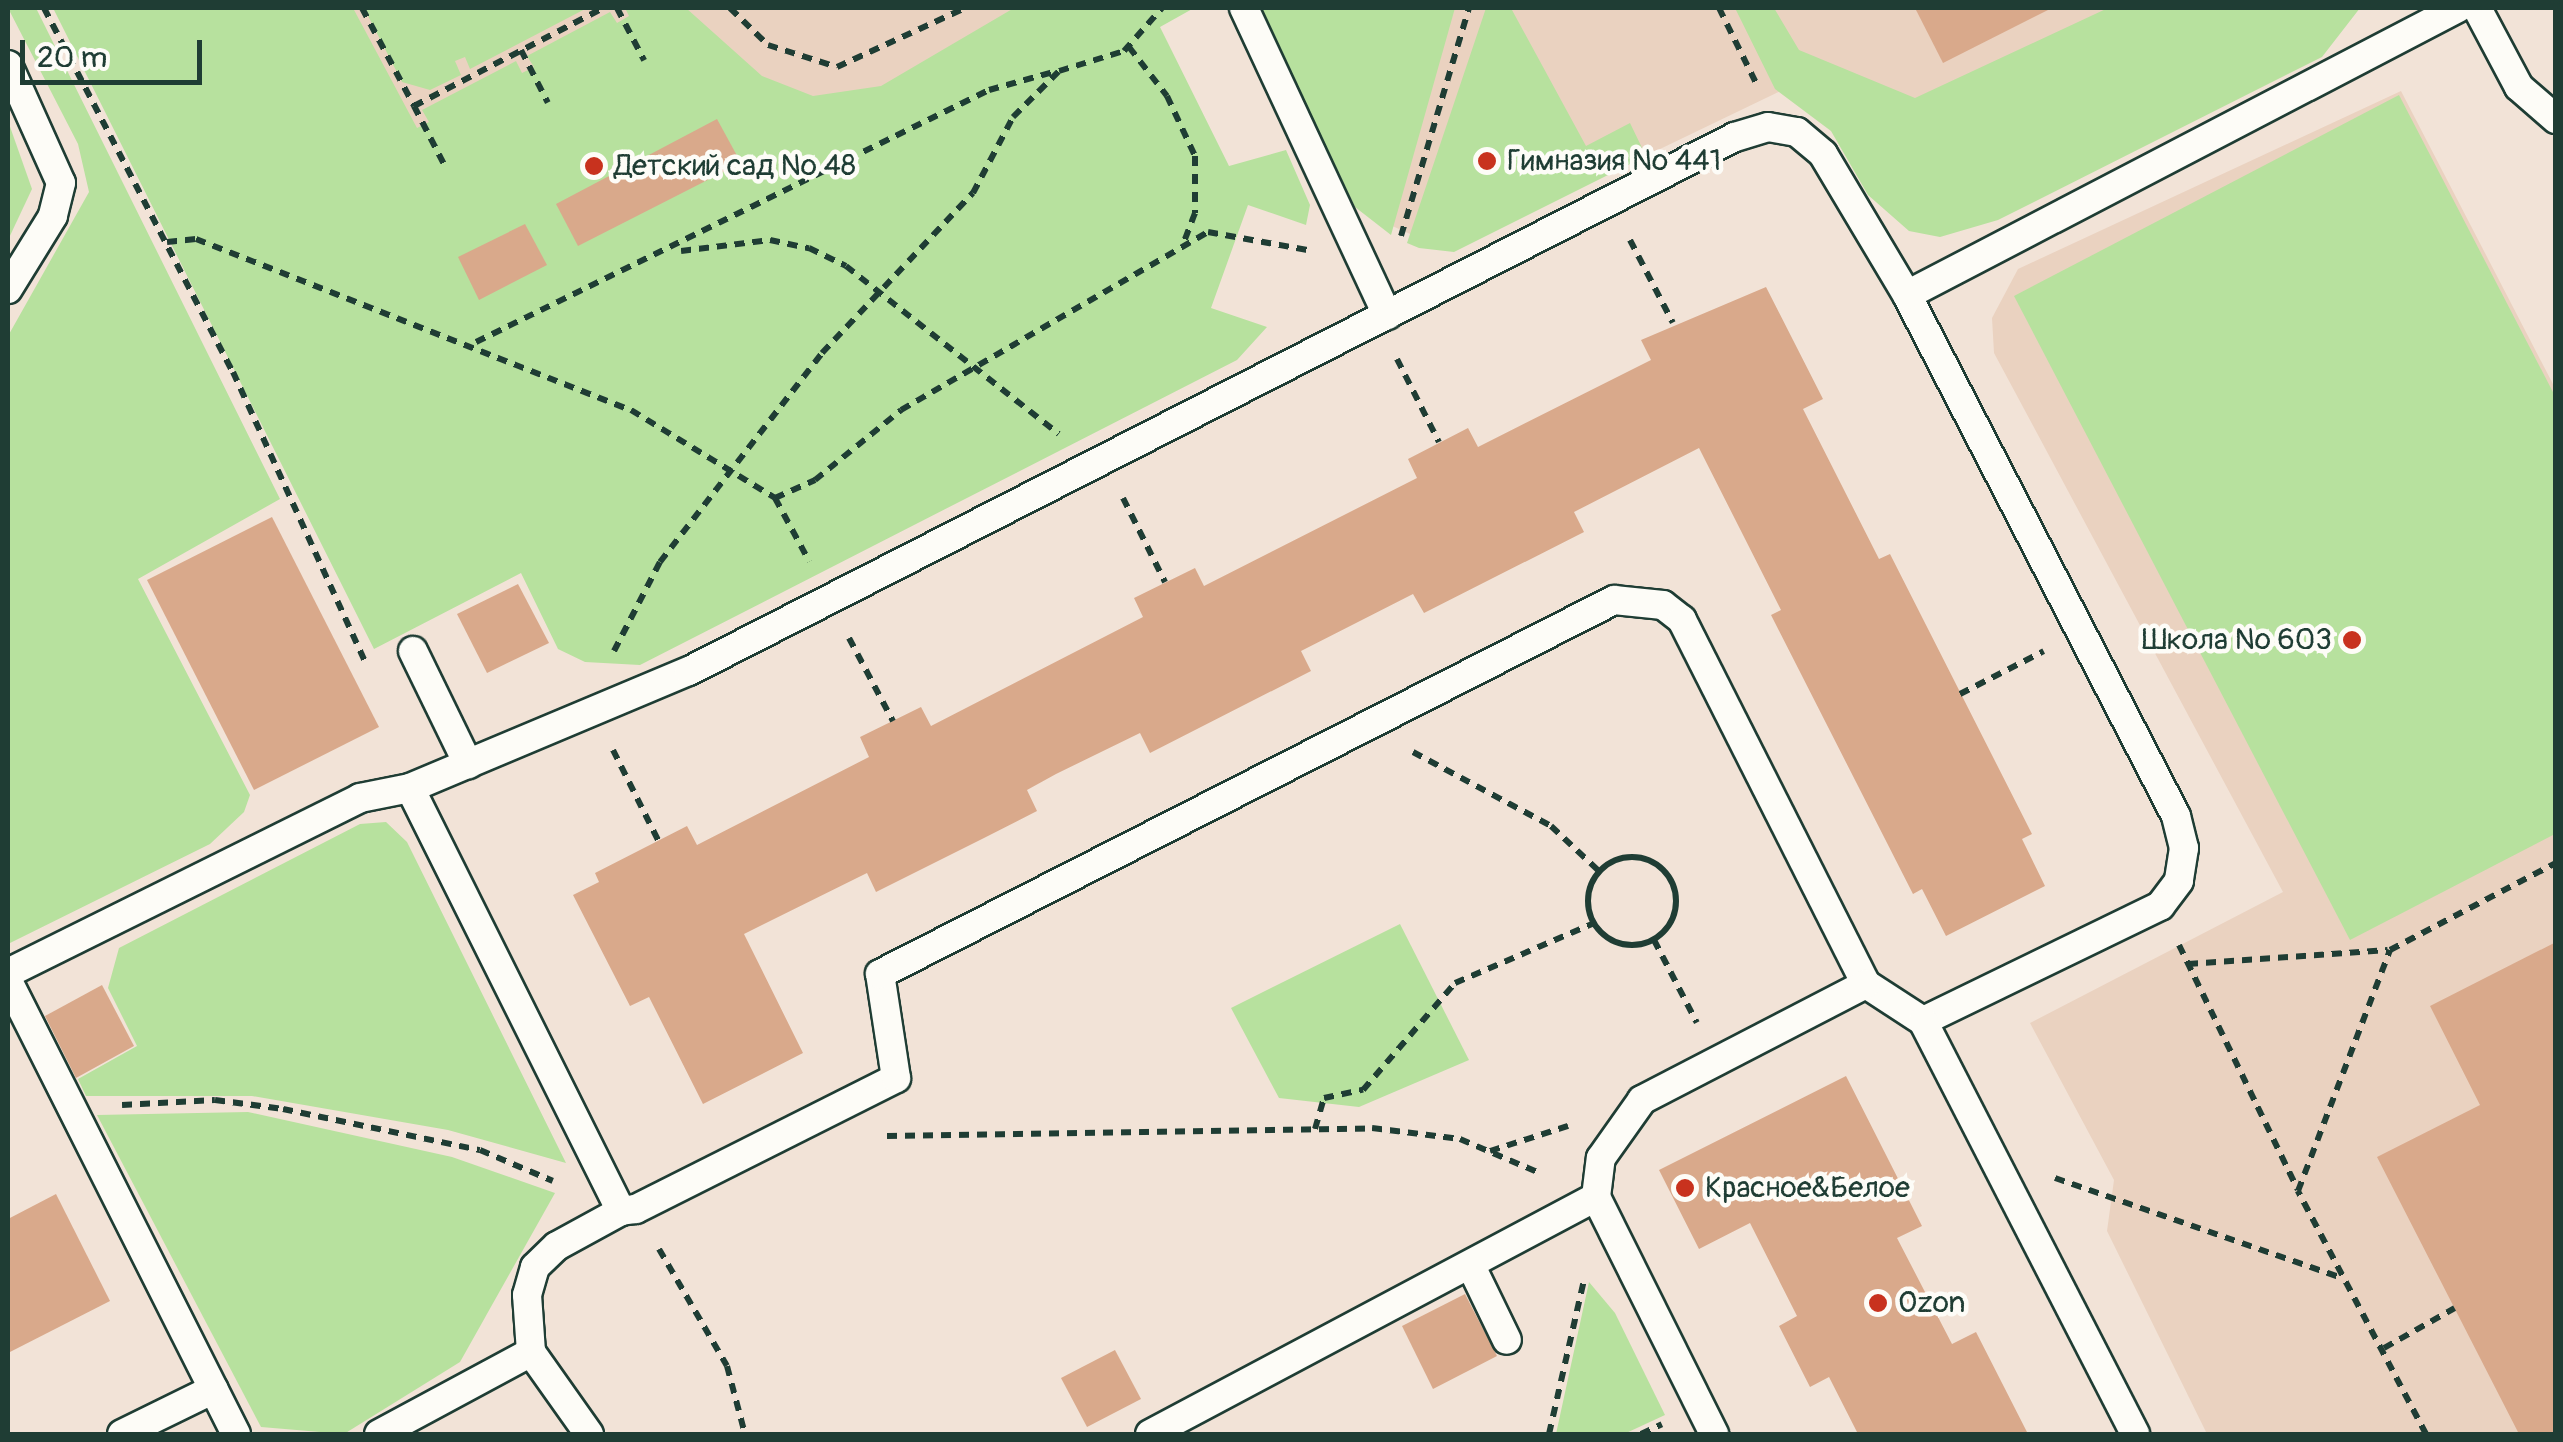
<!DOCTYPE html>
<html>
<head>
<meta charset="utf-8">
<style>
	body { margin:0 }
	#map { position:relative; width:2563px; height:1442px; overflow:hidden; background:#f2e3d7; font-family:Pangolin,sans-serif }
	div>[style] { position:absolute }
	.built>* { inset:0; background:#ead2c0 }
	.green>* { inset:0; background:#b7e19e }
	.building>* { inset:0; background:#d9a98b }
	.path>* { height:6px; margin-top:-3px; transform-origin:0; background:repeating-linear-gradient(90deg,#1f3d34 0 10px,transparent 0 18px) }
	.path>.ring { margin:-3px; padding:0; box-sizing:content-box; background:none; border:6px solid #1f3d34; border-radius:50% }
	.roads { filter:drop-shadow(2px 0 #1f3d34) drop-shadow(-2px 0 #1f3d34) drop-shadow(0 2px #1f3d34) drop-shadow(0 -2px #1f3d34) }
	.lane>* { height:28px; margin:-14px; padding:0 14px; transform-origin:14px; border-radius:14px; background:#fdfcf7 }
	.dots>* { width:28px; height:28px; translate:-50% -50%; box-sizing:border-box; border:5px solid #fdfcf7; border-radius:50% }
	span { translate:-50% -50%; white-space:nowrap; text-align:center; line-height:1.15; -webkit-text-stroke:9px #fdfcf7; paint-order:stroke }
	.poi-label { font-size:30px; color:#1f3d34 }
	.left { translate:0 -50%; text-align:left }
	.right { translate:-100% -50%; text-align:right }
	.frame { position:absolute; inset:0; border:10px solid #1f3d34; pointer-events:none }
	.scale { position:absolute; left:20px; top:40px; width:182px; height:45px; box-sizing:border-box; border:5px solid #1f3d34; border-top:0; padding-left:12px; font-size:30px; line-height:35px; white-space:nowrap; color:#1f3d34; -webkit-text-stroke:8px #fdfcf7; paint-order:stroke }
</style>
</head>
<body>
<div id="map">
	<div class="built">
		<div style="clip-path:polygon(312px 8px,1119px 8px,472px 325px)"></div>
		<div style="clip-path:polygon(1267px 8px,2335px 8px,1993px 215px,1793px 85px,1448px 251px,1370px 216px)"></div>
		<div style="clip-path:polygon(2401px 91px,2555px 388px,2555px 1434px,2207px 1434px,2107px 1231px,2114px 1180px,2030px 1023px,2283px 892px,1994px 353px,1992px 318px,2018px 269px)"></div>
	</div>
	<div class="green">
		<div style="clip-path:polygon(8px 8px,36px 8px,280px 499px,138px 579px,250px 795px,244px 812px,210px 844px,8px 944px,8px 336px,89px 192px,78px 144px)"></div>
		<div style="clip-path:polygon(53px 8px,353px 8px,417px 128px,429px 122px,422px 110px,516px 61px,522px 73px,534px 67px,527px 56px,610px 12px,617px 23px,629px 16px,625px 8px,686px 8px,762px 76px,813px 96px,881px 86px,1014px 8px,1194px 8px,1160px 27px,1229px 166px,1286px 150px,1310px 205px,1306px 225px,1248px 205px,1211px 308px,1267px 327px,1237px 360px,640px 665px,585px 662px,558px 649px,521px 573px,374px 649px)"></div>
		<div style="clip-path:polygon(364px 8px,587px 8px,470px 69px,465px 57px,455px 61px,461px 75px,430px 90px,402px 82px)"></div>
		<div style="clip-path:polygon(1260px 8px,1455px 8px,1391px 235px,1355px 207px)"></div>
		<div style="clip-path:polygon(1486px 8px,1512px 10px,1586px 146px,1630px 123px,1646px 156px,1454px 252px,1419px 248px,1407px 243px)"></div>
		<div style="clip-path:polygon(1735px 8px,1774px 8px,1799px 50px,1915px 98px,2108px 8px,2360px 8px,2322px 57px,1998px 220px,1940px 237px,1909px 231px,1868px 195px,1831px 131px,1775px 89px)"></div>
		<div style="clip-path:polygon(2399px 95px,2555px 396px,2555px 834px,2350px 940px,2014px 296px)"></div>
		<div style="clip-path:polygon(8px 121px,32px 189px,8px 240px)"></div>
		<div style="clip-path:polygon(386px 822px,407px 842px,566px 1163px,448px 1130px,252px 1096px,86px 1096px,78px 1079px,137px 1046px,108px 988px,119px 948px,360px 824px)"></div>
		<div style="clip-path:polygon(1400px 924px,1469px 1060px,1359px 1107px,1279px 1098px,1231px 1008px)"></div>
		<div style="clip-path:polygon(248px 1112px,452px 1157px,555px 1193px,460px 1362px,344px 1434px,261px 1427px,97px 1115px)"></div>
		<div style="clip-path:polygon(1589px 1282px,1615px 1313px,1665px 1415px,1624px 1434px,1556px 1434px)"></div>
	</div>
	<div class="building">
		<div style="clip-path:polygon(1915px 8px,2052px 8px,1943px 63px)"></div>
		<div style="clip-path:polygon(717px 119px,741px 163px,578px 246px,556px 204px)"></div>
		<div style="clip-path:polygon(525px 224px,547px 265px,479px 300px,458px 257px)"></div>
		<div style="clip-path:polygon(1766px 287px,1823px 399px,1803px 409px,1879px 559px,1890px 554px,2032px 834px,2022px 839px,2045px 886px,1946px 936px,1922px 889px,1913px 894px,1771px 615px,1781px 610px,1699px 448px,1574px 512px,1584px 532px,1424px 613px,1413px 594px,1301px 651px,1311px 671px,1150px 753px,1140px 733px,1056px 774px,1027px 790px,1037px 811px,984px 838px,876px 892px,867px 873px,744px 934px,803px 1053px,703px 1104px,649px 997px,630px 1006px,573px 895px,599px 882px,595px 873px,687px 826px,697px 845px,869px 757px,860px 737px,921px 707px,931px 726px,1143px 617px,1134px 598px,1195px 568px,1204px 586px,1417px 478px,1408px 459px,1468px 428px,1478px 447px,1651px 360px,1641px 340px)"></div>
		<div style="clip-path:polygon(272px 517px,379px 727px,254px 790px,147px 580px)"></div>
		<div style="clip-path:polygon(518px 584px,549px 643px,487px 673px,457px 614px)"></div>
		<div style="clip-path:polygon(2556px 942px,2556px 1434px,2519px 1434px,2377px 1157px,2480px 1105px,2430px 1006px)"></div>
		<div style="clip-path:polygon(102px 985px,134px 1046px,76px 1078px,45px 1016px)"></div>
		<div style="clip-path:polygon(1846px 1076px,1922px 1226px,1897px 1238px,1952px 1344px,1976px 1332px,2028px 1434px,1858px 1434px,1829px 1377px,1810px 1387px,1779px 1326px,1797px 1316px,1750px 1223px,1699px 1249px,1659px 1170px)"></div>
		<div style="clip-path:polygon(56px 1194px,110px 1301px,8px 1353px,8px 1219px)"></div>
		<div style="clip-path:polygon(1465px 1294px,1497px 1356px,1433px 1389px,1402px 1326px)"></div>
		<div style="clip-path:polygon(1115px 1350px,1141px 1399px,1087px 1427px,1061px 1378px)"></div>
	</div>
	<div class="path">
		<div style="left:44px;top:8px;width:410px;rotate:62.6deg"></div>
		<div style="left:233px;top:372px;width:318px;rotate:65.5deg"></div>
		<div style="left:362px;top:8px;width:111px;rotate:62deg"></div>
		<div style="left:414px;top:106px;width:213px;rotate:-27.4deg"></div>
		<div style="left:617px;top:8px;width:59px;rotate:62.6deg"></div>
		<div style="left:730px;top:8px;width:53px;rotate:44.2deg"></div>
		<div style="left:768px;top:45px;width:72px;rotate:17.7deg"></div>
		<div style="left:837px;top:67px;width:141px;rotate:-24.7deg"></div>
		<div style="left:1719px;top:8px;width:84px;rotate:63.7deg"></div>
		<div style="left:1129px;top:47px;width:62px;rotate:52.2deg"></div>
		<div style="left:1167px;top:96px;width:66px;rotate:65deg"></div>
		<div style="left:1195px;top:156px;width:57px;rotate:90deg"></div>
		<div style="left:1195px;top:213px;width:33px;rotate:111deg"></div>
		<div style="left:521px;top:50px;width:59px;rotate:63deg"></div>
		<div style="left:414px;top:106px;width:65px;rotate:62.7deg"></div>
		<div style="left:1401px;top:236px;width:238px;rotate:-73.4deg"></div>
		<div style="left:1630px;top:240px;width:93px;rotate:62.6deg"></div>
		<div style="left:167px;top:242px;width:29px;rotate:-6deg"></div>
		<div style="left:196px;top:239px;width:467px;rotate:21.5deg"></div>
		<div style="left:631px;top:410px;width:169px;rotate:31.4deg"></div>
		<div style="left:775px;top:498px;width:72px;rotate:61.6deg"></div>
		<div style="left:681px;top:251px;width:90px;rotate:-7deg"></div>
		<div style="left:770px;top:240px;width:40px;rotate:12deg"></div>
		<div style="left:809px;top:248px;width:41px;rotate:25.9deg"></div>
		<div style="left:846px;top:266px;width:271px;rotate:38.3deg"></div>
		<div style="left:476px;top:342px;width:572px;rotate:-26.16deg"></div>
		<div style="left:989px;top:90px;width:71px;rotate:-15.6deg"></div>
		<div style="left:1397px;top:359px;width:93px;rotate:63.2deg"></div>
		<div style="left:775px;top:498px;width:44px;rotate:-24.2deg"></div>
		<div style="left:815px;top:480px;width:111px;rotate:-39.1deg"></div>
		<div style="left:901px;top:410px;width:355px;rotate:-30.1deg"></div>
		<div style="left:1208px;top:232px;width:101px;rotate:10.3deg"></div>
		<div style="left:1123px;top:498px;width:94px;rotate:63.4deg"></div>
		<div style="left:849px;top:638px;width:94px;rotate:62.1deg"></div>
		<div style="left:614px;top:651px;width:100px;rotate:-62.7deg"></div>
		<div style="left:660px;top:562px;width:264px;rotate:-52.2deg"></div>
		<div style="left:822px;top:353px;width:220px;rotate:-46.7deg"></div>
		<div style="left:973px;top:193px;width:86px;rotate:-62.2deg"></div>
		<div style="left:1013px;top:117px;width:65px;rotate:-45deg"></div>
		<div style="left:1059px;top:71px;width:68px;rotate:-17.1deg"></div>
		<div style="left:1124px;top:51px;width:57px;rotate:-48.5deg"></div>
		<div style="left:1960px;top:694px;width:94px;rotate:-27.1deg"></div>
		<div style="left:613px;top:750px;width:101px;rotate:63.4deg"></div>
		<div style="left:1413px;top:752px;width:157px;rotate:28.2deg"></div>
		<div style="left:1551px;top:826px;width:67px;rotate:43.2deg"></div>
		<div class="ring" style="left:1588px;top:857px;width:82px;height:82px"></div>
		<div style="left:1654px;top:940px;width:93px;rotate:62.6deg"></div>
		<div style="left:2179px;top:945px;width:272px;rotate:64.1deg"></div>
		<div style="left:2188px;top:964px;width:200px;rotate:-4deg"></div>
		<div style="left:122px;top:1105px;width:93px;rotate:-3.1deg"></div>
		<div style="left:215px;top:1100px;width:69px;rotate:7.5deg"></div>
		<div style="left:283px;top:1109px;width:201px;rotate:11.8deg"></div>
		<div style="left:480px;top:1150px;width:79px;rotate:23deg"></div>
		<div style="left:1315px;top:1129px;width:32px;rotate:-74deg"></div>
		<div style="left:1324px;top:1098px;width:40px;rotate:-12deg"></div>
		<div style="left:1363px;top:1090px;width:141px;rotate:-49.3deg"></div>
		<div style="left:1455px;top:983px;width:151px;rotate:-23.3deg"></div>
		<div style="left:887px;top:1136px;width:485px;rotate:-0.9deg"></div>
		<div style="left:1372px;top:1128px;width:89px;rotate:7.1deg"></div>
		<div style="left:1460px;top:1139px;width:89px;rotate:23.1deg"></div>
		<div style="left:1490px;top:1151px;width:82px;rotate:-17.8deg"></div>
		<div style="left:2055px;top:1178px;width:302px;rotate:19.2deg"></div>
		<div style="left:659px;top:1249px;width:135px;rotate:59.8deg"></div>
		<div style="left:727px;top:1366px;width:70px;rotate:75.2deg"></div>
		<div style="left:2384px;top:1348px;width:81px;rotate:-29.4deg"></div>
		<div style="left:1549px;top:1434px;width:158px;rotate:-77.2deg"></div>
		<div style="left:1641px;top:1434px;width:23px;rotate:-25deg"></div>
		<div style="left:2426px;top:1434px;width:275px;rotate:-117.8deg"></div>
		<div style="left:2298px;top:1191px;width:258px;rotate:-69.1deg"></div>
		<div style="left:2390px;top:950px;width:187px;rotate:-27.7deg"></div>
	</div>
	<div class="roads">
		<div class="lane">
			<div style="left:1244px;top:8px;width:339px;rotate:65deg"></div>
			<div style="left:2477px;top:8px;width:89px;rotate:62deg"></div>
			<div style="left:2519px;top:87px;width:49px;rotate:40.9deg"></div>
			<div style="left:8px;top:65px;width:129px;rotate:65.8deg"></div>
			<div style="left:61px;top:183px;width:34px;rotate:104deg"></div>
			<div style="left:53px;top:216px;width:86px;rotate:121.7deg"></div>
			<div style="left:1907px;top:295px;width:586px;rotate:62.69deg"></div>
			<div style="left:2176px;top:816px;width:33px;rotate:76deg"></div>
			<div style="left:2184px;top:848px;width:33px;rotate:99deg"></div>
			<div style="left:2179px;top:881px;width:31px;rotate:127deg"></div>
			<div style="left:2160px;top:906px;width:263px;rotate:154.1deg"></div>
			<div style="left:413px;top:651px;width:126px;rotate:64deg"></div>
			<div style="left:410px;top:788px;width:473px;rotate:63.5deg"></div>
			<div style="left:621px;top:1211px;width:15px;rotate:-8deg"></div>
			<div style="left:636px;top:1209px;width:291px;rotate:-26.7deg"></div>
			<div style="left:896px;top:1078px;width:105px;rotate:-98.7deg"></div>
			<div style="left:880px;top:974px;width:824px;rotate:-27deg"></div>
			<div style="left:1614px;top:600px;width:49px;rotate:5.8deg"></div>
			<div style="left:1663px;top:605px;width:24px;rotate:38deg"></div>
			<div style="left:1682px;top:620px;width:408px;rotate:63.2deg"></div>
			<div style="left:1866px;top:984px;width:68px;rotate:33deg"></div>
			<div style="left:1923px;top:1021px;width:464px;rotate:62.8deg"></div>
			<div style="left:8px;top:973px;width:393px;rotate:-26.4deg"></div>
			<div style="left:360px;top:798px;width:51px;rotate:-11.3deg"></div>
			<div style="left:410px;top:788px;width:303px;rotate:-22.8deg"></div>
			<div style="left:689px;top:671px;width:1174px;rotate:-27.05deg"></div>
			<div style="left:1735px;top:137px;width:34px;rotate:-17deg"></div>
			<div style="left:1768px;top:127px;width:29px;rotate:10deg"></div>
			<div style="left:1797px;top:132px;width:34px;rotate:40deg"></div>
			<div style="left:1823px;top:154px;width:164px;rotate:59.2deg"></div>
			<div style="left:1907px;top:295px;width:621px;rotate:-27.51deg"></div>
			<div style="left:8px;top:981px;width:507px;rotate:63.28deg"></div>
			<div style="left:1596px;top:1197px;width:265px;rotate:63.5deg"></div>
			<div style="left:1471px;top:1266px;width:82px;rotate:64.1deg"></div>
			<div style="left:122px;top:1434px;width:102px;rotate:-26.1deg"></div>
			<div style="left:379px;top:1434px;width:173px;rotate:-28.3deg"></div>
			<div style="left:589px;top:1434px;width:100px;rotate:-125.3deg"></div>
			<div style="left:531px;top:1352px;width:57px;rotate:-94deg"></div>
			<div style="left:527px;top:1295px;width:29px;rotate:-74deg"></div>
			<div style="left:535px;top:1267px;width:30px;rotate:-44deg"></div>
			<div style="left:557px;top:1246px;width:73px;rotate:-28.7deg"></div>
			<div style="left:1150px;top:1434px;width:505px;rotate:-27.99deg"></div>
			<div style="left:1596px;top:1197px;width:39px;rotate:-83deg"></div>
			<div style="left:1601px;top:1158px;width:71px;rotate:-54.7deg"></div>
			<div style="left:1642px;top:1100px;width:252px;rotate:-27.4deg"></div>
		</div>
	</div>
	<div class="dots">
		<div style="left:1487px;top:161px;background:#c8321e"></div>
		<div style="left:594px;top:166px;background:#c8321e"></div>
		<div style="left:2352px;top:640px;background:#c8321e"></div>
		<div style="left:1685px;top:1188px;background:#c8321e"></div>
		<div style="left:1878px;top:1303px;background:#c8321e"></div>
	</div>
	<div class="poi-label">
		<span class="left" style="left:1507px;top:161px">Гимназия № 441</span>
		<span class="left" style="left:614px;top:166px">Детский сад № 48</span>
		<span class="right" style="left:2332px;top:640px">Школа № 603</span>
		<span class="left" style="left:1705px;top:1188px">Красное&amp;Белое</span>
		<span class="left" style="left:1898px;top:1303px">Ozon</span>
	</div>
	<div class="frame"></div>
	<div class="scale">20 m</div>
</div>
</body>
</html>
